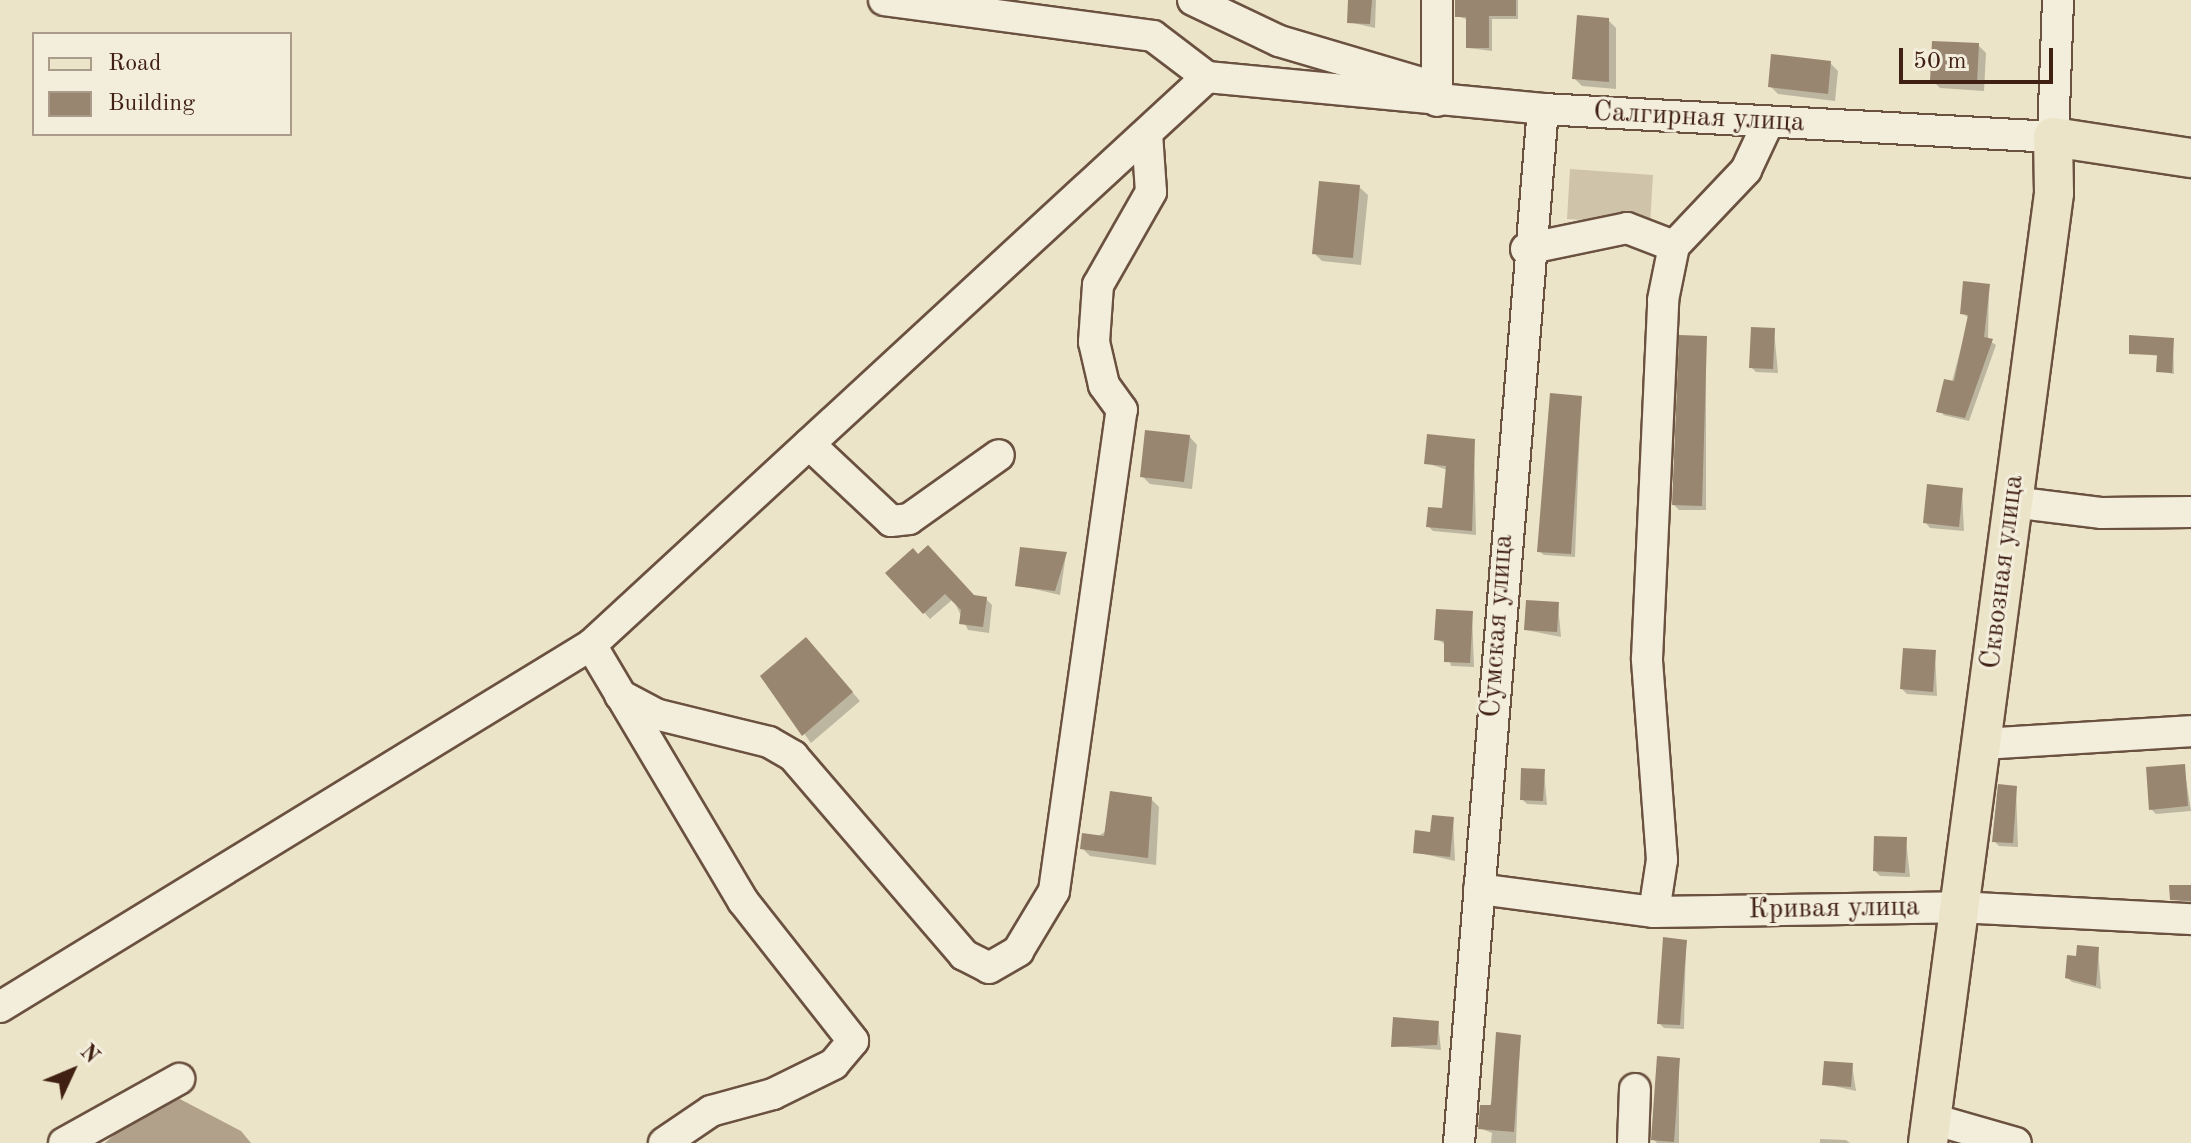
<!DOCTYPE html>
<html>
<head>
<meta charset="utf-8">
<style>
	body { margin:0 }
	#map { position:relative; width:2191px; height:1143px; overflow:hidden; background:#ece4c8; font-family:"Old Standard TT",serif }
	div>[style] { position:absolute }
	.green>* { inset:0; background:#cfc3a9 }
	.water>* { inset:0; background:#b2a18a }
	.shadow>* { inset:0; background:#0003 }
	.building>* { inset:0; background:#998671 }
	.roads { filter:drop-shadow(2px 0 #6b5140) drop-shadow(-2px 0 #6b5140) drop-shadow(0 2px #6b5140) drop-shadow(0 -2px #6b5140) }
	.minor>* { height:30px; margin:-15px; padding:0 15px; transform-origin:15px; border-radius:15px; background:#f3eddb }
	.major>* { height:38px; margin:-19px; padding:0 19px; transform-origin:19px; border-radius:19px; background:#ece4c8 }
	span { translate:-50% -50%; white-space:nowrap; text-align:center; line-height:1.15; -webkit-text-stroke:6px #f3eddb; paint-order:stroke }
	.street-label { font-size:28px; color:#402013 }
	.legend { position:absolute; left:32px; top:32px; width:260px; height:104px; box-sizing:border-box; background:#f3eddb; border:2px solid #ab9b8b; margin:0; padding:10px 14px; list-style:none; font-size:24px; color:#402013 }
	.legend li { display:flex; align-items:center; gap:16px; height:40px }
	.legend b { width:40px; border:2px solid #ab9b8b }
	.north { position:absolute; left:32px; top:1031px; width:80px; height:80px; -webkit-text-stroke:6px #f3eddb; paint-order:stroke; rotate:46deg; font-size:22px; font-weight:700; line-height:32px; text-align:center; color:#402013 }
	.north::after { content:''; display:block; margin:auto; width:28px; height:36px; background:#402013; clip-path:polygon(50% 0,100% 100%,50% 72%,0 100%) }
	.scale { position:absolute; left:1899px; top:48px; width:154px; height:36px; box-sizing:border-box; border:4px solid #402013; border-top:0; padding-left:10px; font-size:24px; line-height:28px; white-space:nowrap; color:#402013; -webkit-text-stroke:6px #f3eddb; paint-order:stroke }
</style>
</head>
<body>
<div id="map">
	<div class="green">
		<div style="clip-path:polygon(1570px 169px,1653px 175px,1650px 224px,1567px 219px)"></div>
	</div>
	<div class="water">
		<div style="clip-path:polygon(176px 1097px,241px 1131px,251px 1143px,105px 1143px,149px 1103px)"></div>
	</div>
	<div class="shadow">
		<div style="clip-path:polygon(1350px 0,1376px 0,1375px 28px,1349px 22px)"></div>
		<div style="clip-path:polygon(1468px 0,1518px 0,1518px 19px,1492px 19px,1492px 51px,1468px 48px,1468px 20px,1457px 16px)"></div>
		<div style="clip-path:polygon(1608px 20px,1616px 28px,1616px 89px,1582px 86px,1574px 78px)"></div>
		<div style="clip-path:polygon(1978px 45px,1986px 53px,1984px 91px,1940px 88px,1932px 80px)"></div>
		<div style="clip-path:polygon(1830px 63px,1838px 71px,1835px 101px,1778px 94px,1770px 86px)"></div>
		<div style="clip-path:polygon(1359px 187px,1368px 195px,1361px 265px,1322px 261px,1314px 253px)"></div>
		<div style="clip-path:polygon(1989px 286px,1988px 340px,1996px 345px,1969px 421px,1943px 415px,1969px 318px,1962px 313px)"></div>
		<div style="clip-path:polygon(1774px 330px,1778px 373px,1756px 372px,1751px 367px)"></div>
		<div style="clip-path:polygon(1706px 338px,1706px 510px,1679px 510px,1674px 505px)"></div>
		<div style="clip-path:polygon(2173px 340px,2174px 374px,2158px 371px,2159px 356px,2131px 353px)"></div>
		<div style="clip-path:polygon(1581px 398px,1575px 557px,1544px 555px,1539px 551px)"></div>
		<div style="clip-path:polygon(1189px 436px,1197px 445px,1192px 489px,1150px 484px,1142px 476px)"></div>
		<div style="clip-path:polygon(1474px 441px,1476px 535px,1433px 531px,1428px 526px,1444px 511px,1448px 470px,1426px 463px)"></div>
		<div style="clip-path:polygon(1962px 490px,1964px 531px,1930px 528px,1925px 522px)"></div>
		<div style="clip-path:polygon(1066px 554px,1060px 595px,1017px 585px)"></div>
		<div style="clip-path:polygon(888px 573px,986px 599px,992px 605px,989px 633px,968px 630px,953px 599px,930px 619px)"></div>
		<div style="clip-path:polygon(1558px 604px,1561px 637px,1526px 630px)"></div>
		<div style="clip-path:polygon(1472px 613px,1474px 667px,1451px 666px,1446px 645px,1437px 639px)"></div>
		<div style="clip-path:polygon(813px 647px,860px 701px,811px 743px,763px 677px)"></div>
		<div style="clip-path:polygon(1935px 652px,1937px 696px,1907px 694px,1902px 689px)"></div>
		<div style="clip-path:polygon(2184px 766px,2191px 811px,2156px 814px,2151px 809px)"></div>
		<div style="clip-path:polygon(1544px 771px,1547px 805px,1527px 804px,1522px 799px)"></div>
		<div style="clip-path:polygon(2016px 788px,2018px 847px,1999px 846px,1994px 841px)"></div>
		<div style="clip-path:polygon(1151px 799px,1159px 807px,1156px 865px,1090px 856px,1082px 848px)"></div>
		<div style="clip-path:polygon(1453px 819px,1455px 861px,1415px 852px,1432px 834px)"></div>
		<div style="clip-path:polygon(1906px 839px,1910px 877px,1880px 876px,1875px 871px)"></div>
		<div style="clip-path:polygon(2191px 887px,2191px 903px,2172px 899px)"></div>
		<div style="clip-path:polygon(1686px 941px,1684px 1029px,1664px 1028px,1659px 1023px)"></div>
		<div style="clip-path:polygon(2098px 949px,2101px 989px,2072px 982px,2067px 977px)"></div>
		<div style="clip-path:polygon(1438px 1023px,1441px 1050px,1393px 1046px)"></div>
		<div style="clip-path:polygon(1520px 1037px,1516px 1143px,1491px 1143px,1492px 1133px,1480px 1128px)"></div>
		<div style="clip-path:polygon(1679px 1060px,1679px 1143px,1657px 1143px,1653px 1139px)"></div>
		<div style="clip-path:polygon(1852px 1065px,1856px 1091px,1824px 1084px)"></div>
		<div style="clip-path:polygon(1820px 1139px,1846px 1140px,1850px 1143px,1820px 1143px)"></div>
	</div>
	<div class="building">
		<div style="clip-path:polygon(1348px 0,1372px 0,1370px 24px,1347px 23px)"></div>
		<div style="clip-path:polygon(1455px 0,1516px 0,1516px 16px,1489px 16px,1489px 48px,1466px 48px,1466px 17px,1455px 17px)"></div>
		<div style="clip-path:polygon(1577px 15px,1609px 18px,1609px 82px,1572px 79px)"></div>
		<div style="clip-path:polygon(1932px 41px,1979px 43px,1977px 84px,1930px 81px)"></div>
		<div style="clip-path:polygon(1771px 54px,1831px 61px,1828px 94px,1768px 87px)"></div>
		<div style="clip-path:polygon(1319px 181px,1360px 185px,1353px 258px,1312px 254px)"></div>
		<div style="clip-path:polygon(1963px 281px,1990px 284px,1984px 337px,1993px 339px,1965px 418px,1936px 412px,1944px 379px,1954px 381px,1968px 315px,1960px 314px)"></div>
		<div style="clip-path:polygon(1751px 327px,1775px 328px,1773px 369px,1749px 368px)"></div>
		<div style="clip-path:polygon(1679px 335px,1707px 336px,1702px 506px,1672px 505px)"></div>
		<div style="clip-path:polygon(2129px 335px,2174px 338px,2172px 373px,2156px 372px,2157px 355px,2129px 354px)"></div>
		<div style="clip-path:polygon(1550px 393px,1582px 396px,1571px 554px,1537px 552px)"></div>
		<div style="clip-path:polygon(1145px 430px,1190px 435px,1184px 482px,1140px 477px)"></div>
		<div style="clip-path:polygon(1427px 434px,1475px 439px,1472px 531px,1426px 527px,1428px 507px,1442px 508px,1446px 466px,1424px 464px)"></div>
		<div style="clip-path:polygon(1927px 484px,1963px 488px,1959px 527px,1923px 523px)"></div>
		<div style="clip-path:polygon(928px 545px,974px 595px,987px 597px,983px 627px,959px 624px,961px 610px,945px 594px,923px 614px,885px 573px,913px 548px,918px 554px)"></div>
		<div style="clip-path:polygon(1020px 547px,1067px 552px,1055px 591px,1015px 586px)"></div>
		<div style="clip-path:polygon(1526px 600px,1559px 602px,1557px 632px,1524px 630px)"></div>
		<div style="clip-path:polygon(1436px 609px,1473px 611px,1470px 663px,1444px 662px,1444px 641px,1434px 640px)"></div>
		<div style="clip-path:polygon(806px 637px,853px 692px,802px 736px,760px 676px)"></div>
		<div style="clip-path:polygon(1903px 648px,1936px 650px,1933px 692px,1900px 689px)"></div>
		<div style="clip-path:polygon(2185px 764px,2188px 806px,2149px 810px,2146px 767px)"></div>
		<div style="clip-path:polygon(1521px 768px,1545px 769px,1543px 801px,1520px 800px)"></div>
		<div style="clip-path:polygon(1998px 784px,2017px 786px,2013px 843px,1992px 842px)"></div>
		<div style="clip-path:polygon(1110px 791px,1152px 797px,1148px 858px,1080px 849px,1082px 833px,1104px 836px)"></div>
		<div style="clip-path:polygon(1432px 815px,1454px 817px,1450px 857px,1413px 853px,1415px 830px,1430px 832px)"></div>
		<div style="clip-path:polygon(1874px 836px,1907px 837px,1905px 873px,1873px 871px)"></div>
		<div style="clip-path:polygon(2169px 885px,2191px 885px,2191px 901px,2170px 900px)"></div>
		<div style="clip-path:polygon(1663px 937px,1687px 940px,1680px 1025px,1657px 1024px)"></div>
		<div style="clip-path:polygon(2077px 945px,2099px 947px,2096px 986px,2065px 978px,2067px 955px,2076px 956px)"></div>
		<div style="clip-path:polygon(1393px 1017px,1439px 1021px,1437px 1045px,1391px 1047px)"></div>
		<div style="clip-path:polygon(1496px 1032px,1521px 1035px,1514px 1132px,1478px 1129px,1480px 1105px,1491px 1105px)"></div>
		<div style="clip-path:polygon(1657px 1056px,1680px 1058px,1674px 1142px,1651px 1140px)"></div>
		<div style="clip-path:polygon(1824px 1061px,1853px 1063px,1851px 1087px,1822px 1085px)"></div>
	</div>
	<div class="roads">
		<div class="minor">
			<div style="left:884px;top:0;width:271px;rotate:7.6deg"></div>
			<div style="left:1153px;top:36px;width:68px;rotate:37.2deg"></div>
			<div style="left:1193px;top:0;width:95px;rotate:25.5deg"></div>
			<div style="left:1279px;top:41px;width:163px;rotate:16.4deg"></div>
			<div style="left:1207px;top:77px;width:338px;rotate:5.4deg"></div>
			<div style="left:1543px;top:109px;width:511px;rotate:3.14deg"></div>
			<div style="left:2053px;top:137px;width:137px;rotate:-87.9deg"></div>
			<div style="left:1437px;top:101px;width:101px;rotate:-90deg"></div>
			<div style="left:1526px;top:249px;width:103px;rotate:-11.7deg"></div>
			<div style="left:1627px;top:228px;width:50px;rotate:21deg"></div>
			<div style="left:809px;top:444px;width:112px;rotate:43.2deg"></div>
			<div style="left:891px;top:521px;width:18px;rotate:-6deg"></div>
			<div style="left:909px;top:519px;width:110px;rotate:-35.4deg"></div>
			<div style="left:2012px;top:502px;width:91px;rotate:7deg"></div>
			<div style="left:2102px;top:513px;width:89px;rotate:-0.6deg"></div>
			<div style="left:591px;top:645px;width:298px;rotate:59.3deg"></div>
			<div style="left:743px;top:901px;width:178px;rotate:51.8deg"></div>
			<div style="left:853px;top:1041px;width:30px;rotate:130deg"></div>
			<div style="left:834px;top:1064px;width:68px;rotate:153.8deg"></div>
			<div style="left:773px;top:1094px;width:64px;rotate:164.7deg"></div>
			<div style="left:711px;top:1111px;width:57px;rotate:145.8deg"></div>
			<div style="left:620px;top:695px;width:40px;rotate:28deg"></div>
			<div style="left:655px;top:714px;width:117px;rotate:13.8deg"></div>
			<div style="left:769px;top:742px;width:28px;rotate:30deg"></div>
			<div style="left:793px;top:756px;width:262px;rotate:49.3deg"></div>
			<div style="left:964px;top:955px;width:28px;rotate:27deg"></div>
			<div style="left:989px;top:968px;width:34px;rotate:-30deg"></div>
			<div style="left:1018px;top:951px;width:70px;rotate:-59deg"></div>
			<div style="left:1054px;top:891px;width:486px;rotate:-82deg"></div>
			<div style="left:1122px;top:410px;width:31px;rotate:-126deg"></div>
			<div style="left:1104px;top:385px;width:44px;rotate:-103.1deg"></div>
			<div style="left:1094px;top:342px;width:57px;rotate:-86deg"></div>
			<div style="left:1098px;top:285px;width:107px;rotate:-60.3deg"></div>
			<div style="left:1151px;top:192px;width:59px;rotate:-93.9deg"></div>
			<div style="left:1981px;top:744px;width:210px;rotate:-3.5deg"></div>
			<div style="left:1479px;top:889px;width:177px;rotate:7.5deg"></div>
			<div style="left:1654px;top:912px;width:305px;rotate:-0.9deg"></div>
			<div style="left:1959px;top:907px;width:232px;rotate:3deg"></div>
			<div style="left:1654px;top:912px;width:53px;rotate:-81.3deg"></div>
			<div style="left:1662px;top:860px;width:202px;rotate:-94.3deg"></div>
			<div style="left:1647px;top:659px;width:359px;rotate:-87.4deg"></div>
			<div style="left:1663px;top:300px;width:55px;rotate:-78.5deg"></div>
			<div style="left:1674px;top:246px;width:105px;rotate:-46.5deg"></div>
			<div style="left:1746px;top:170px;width:52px;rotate:-64.9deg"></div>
			<div style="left:0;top:1007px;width:693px;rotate:-31.49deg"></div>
			<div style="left:591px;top:645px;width:838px;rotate:-42.68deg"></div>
			<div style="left:1932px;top:1119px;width:87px;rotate:15.9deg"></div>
			<div style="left:64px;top:1143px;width:132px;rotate:-29.1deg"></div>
			<div style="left:1459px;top:1143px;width:1037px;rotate:-85.36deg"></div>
			<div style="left:1633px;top:1143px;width:54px;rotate:-87.9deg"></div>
		</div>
		<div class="major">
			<div style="left:1928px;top:1143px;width:958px;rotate:-82.44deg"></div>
			<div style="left:2054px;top:193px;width:56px;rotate:-91deg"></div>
			<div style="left:2053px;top:137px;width:140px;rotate:8.7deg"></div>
		</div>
	</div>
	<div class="street-label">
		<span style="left:1699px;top:118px;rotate:3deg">Салгирная улица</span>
		<span style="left:2003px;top:572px;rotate:-83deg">Сквозная улица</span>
		<span style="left:1498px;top:626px;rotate:-86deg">Сумская улица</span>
		<span style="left:1834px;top:909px;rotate:-1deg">Кривая улица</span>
	</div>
	<ul class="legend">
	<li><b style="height:10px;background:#ece4c8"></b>Road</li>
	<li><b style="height:22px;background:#998671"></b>Building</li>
	</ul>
	<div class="north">N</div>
	<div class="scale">50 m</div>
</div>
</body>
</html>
